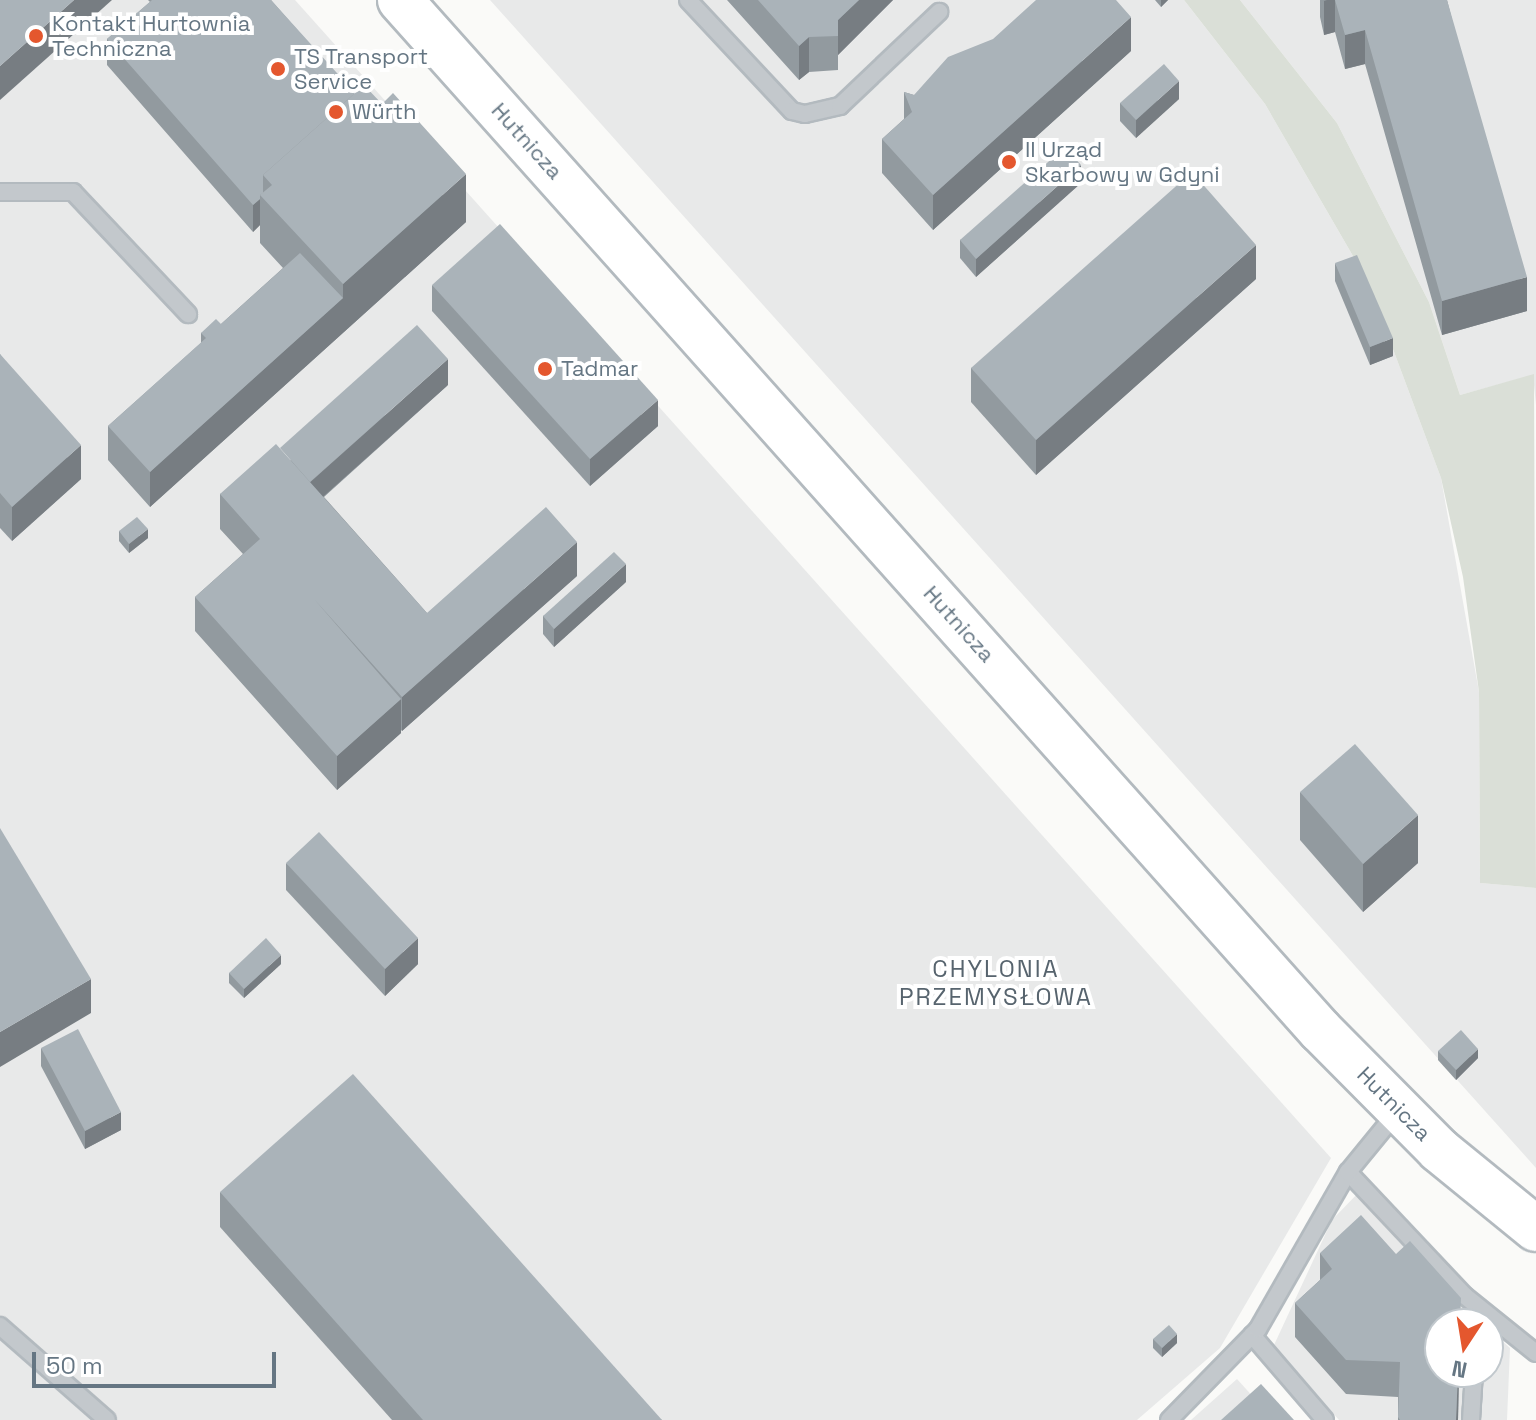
<!DOCTYPE html>
<html>
<head>
<meta charset="utf-8">
<style>
	body { margin:0 }
	#map { position:relative; width:1536px; height:1420px; overflow:hidden; background:#fafaf8; font-family:"Space Grotesk",sans-serif }
	div>[style] { position:absolute }
	.built>* { inset:0; background:#e8e9e9 }
	.green>* { inset:0; background:#dadfd7 }
	.roads { filter:drop-shadow(2px 0 #b3babf) drop-shadow(-2px 0 #b3babf) drop-shadow(0 2px #b3babf) drop-shadow(0 -2px #b3babf) }
	.service>* { height:16px; margin:-8px; padding:0 8px; transform-origin:8px; border-radius:8px; background:#c3c8cc }
	.secondary>* { height:44px; margin:-22px; padding:0 22px; transform-origin:22px; border-radius:22px; background:#fff }
	.wall>* { inset:0; background:#929a9f }
	.shaded-wall>* { inset:0; background:#777d82 }
	.building>* { inset:0; background:#aab3b9 }
	.dots>* { width:22px; height:22px; translate:-50% -50%; box-sizing:border-box; border:4px solid #fff; border-radius:50% }
	span { translate:-50% -50%; white-space:nowrap; text-align:center; line-height:1.15; -webkit-text-stroke:8px #fff; paint-order:stroke }
	.poi-label { font-size:22px; color:#657683 }
	.left { translate:0 -50%; text-align:left }
	.street-label { font-size:22px; color:#657683 }
	.neighbourhood-label { font-size:24px; color:#57646e; letter-spacing:2px }
	.north { position:absolute; left:1424px; top:1308px; width:80px; height:80px; box-sizing:border-box; background:#fff; border:2px solid #c1c8cd; border-radius:50%; rotate:192deg; font-size:22px; font-weight:700; line-height:32px; text-align:center; color:#657683 }
	.north::after { content:''; display:block; margin:auto; width:28px; height:36px; background:#e4572e; clip-path:polygon(50% 0,100% 100%,50% 72%,0 100%) }
	.scale { position:absolute; left:32px; top:1352px; width:244px; height:36px; box-sizing:border-box; border:4px solid #657683; border-top:0; padding-left:10px; font-size:24px; line-height:28px; white-space:nowrap; color:#657683; -webkit-text-stroke:6px #fff; paint-order:stroke }
</style>
</head>
<body>
<div id="map">
	<div class="built">
		<div style="clip-path:polygon(0 0,295px 0,1331px 1158px,1220px 1348px,1137px 1420px,0 1420px)"></div>
		<div style="clip-path:polygon(490px 0,1184px 0,1265px 104px,1368px 282px,1441px 478px,1479px 692px,1480px 883px,1536px 888px,1536px 1168px)"></div>
		<div style="clip-path:polygon(1240px 0,1536px 0,1536px 405px,1533px 375px,1460px 395px,1429px 302px,1337px 123px)"></div>
		<div style="clip-path:polygon(1361px 1190px,1484px 1324px,1440px 1324px,1440px 1372px,1488px 1372px,1488px 1328px,1510px 1348px,1507px 1420px,1339px 1420px,1274px 1345px,1332px 1220px)"></div>
		<div style="clip-path:polygon(1237px 1379px,1274px 1420px,1191px 1420px)"></div>
	</div>
	<div class="green">
		<div style="clip-path:polygon(1184px 0,1240px 0,1337px 123px,1429px 302px,1460px 395px,1534px 374px,1536px 888px,1480px 883px,1479px 692px,1463px 577px,1441px 478px,1368px 282px,1265px 104px)"></div>
	</div>
	<div class="roads">
		<div class="service">
			<div style="left:688px;top:0;width:152px;rotate:46.9deg"></div>
			<div style="left:792px;top:111px;width:13px;rotate:13deg"></div>
			<div style="left:805px;top:114px;width:36px;rotate:-13deg"></div>
			<div style="left:840px;top:106px;width:137px;rotate:-43.5deg"></div>
			<div style="left:0;top:192px;width:73px"></div>
			<div style="left:73px;top:192px;width:168px;rotate:46.7deg"></div>
			<div style="left:1348px;top:1172px;width:170px;rotate:46.7deg"></div>
			<div style="left:1465px;top:1296px;width:91px;rotate:38.8deg"></div>
			<div style="left:0;top:1326px;width:142px;rotate:41.3deg"></div>
			<div style="left:1252px;top:1335px;width:112px;rotate:49.3deg"></div>
			<div style="left:1169px;top:1420px;width:127px;rotate:-45.6deg"></div>
			<div style="left:1258px;top:1329px;width:181px;rotate:-60.2deg"></div>
			<div style="left:1348px;top:1172px;width:79px;rotate:-50.7deg"></div>
			<div style="left:1471px;top:1420px;width:48px;rotate:-86.4deg"></div>
		</div>
		<div class="secondary">
			<div style="left:400px;top:0;width:1381px;rotate:48.23deg"></div>
			<div style="left:1320px;top:1030px;width:169px;rotate:45.2deg"></div>
			<div style="left:1439px;top:1150px;width:125px;rotate:39.2deg"></div>
		</div>
	</div>
	<div class="wall">
		<div style="clip-path:polygon(148px 0,271px 0,466px 222px,150px 507px,108px 460px,108px 426px,201px 343px,201px 333px,221px 324px,283px 268px,260px 243px,260px 225px,253px 232px,107px 65px,107px 39px,150px 2px)"></div>
		<div style="clip-path:polygon(727px 0,893px 0,838px 55px,838px 70px,809px 72px,799px 80px)"></div>
		<div style="clip-path:polygon(1155px 0,1168px 0,1161px 7px)"></div>
		<div style="clip-path:polygon(1320px 0,1447px 0,1527px 311px,1442px 335px,1365px 64px,1345px 69px,1335px 32px,1324px 35px,1320px 17px)"></div>
		<div style="clip-path:polygon(1131px 51px,933px 230px,882px 173px,882px 139px,904px 119px,904px 92px,914px 95px)"></div>
		<div style="clip-path:polygon(1179px 99px,1136px 138px,1120px 121px,1120px 103px)"></div>
		<div style="clip-path:polygon(1081px 183px,976px 277px,960px 258px,960px 240px)"></div>
		<div style="clip-path:polygon(1335px 263px,1393px 356px,1370px 365px,1335px 281px)"></div>
		<div style="clip-path:polygon(1256px 279px,1036px 475px,971px 402px,971px 368px)"></div>
		<div style="clip-path:polygon(432px 285px,658px 426px,590px 486px,432px 311px)"></div>
		<div style="clip-path:polygon(0 354px,81px 479px,12px 541px,0 528px)"></div>
		<div style="clip-path:polygon(448px 385px,324px 497px,427px 613px,577px 576px,402px 731px,401px 730px,401px 733px,337px 790px,195px 631px,195px 597px,243px 554px,220px 529px,220px 494px)"></div>
		<div style="clip-path:polygon(119px 531px,148px 538px,129px 553px,119px 541px)"></div>
		<div style="clip-path:polygon(626px 582px,554px 647px,543px 634px,543px 616px)"></div>
		<div style="clip-path:polygon(1300px 792px,1418px 863px,1363px 912px,1300px 840px)"></div>
		<div style="clip-path:polygon(286px 863px,418px 964px,385px 996px,286px 890px)"></div>
		<div style="clip-path:polygon(281px 964px,244px 998px,229px 983px,229px 973px)"></div>
		<div style="clip-path:polygon(41px 1048px,121px 1130px,85px 1149px,41px 1066px)"></div>
		<div style="clip-path:polygon(1438px 1051px,1478px 1058px,1456px 1080px,1438px 1060px)"></div>
		<div style="clip-path:polygon(220px 1192px,662px 1420px,392px 1420px,220px 1227px)"></div>
		<div style="clip-path:polygon(1320px 1253px,1396px 1254px,1461px 1324px,1440px 1372px,1459px 1372px,1458px 1420px,1398px 1420px,1398px 1397px,1346px 1394px,1295px 1337px,1295px 1303px,1320px 1280px)"></div>
		<div style="clip-path:polygon(1153px 1339px,1177px 1343px,1162px 1357px,1153px 1348px)"></div>
	</div>
	<div class="shaded-wall">
		<div style="clip-path:polygon(74px 0,112px 0,0 100px,0 66px)"></div>
		<div style="clip-path:polygon(859px 0,893px 0,838px 55px,838px 70px,838px 20px)"></div>
		<div style="clip-path:polygon(1161px 0,1168px 0,1161px 7px)"></div>
		<div style="clip-path:polygon(1327px 0,1335px 0,1335px 32px,1324px 35px,1324px 1px)"></div>
		<div style="clip-path:polygon(1131px 17px,1131px 51px,933px 230px,933px 195px)"></div>
		<div style="clip-path:polygon(1365px 30px,1365px 64px,1345px 69px,1345px 35px)"></div>
		<div style="clip-path:polygon(809px 37px,809px 72px,799px 80px,799px 46px)"></div>
		<div style="clip-path:polygon(1179px 81px,1179px 99px,1136px 138px,1136px 120px)"></div>
		<div style="clip-path:polygon(1081px 165px,1081px 183px,976px 277px,976px 259px)"></div>
		<div style="clip-path:polygon(466px 174px,466px 222px,150px 507px,150px 472px,343px 298px,343px 284px)"></div>
		<div style="clip-path:polygon(260px 199px,260px 225px,253px 232px,253px 205px)"></div>
		<div style="clip-path:polygon(1256px 245px,1256px 279px,1036px 475px,1036px 440px)"></div>
		<div style="clip-path:polygon(1527px 277px,1527px 311px,1442px 335px,1442px 301px)"></div>
		<div style="clip-path:polygon(1393px 338px,1393px 356px,1370px 365px,1370px 347px)"></div>
		<div style="clip-path:polygon(448px 359px,448px 385px,306px 512px,306px 486px)"></div>
		<div style="clip-path:polygon(658px 400px,658px 426px,590px 486px,590px 459px)"></div>
		<div style="clip-path:polygon(81px 445px,81px 479px,12px 541px,12px 507px)"></div>
		<div style="clip-path:polygon(148px 529px,148px 538px,129px 553px,129px 544px)"></div>
		<div style="clip-path:polygon(577px 542px,577px 576px,402px 731px,402px 697px)"></div>
		<div style="clip-path:polygon(626px 564px,626px 582px,554px 647px,554px 629px)"></div>
		<div style="clip-path:polygon(401px 699px,401px 733px,337px 790px,337px 756px)"></div>
		<div style="clip-path:polygon(1418px 815px,1418px 863px,1363px 912px,1363px 864px)"></div>
		<div style="clip-path:polygon(418px 938px,418px 964px,385px 996px,385px 969px)"></div>
		<div style="clip-path:polygon(281px 955px,281px 964px,244px 998px,244px 989px)"></div>
		<div style="clip-path:polygon(91px 979px,91px 1013px,0 1067px,0 1032px)"></div>
		<div style="clip-path:polygon(1478px 1049px,1478px 1058px,1456px 1080px,1456px 1070px)"></div>
		<div style="clip-path:polygon(121px 1112px,121px 1130px,85px 1149px,85px 1131px)"></div>
		<div style="clip-path:polygon(1177px 1334px,1177px 1343px,1162px 1357px,1162px 1348px)"></div>
		<div style="clip-path:polygon(1458px 1372px,1459px 1372px,1458px 1420px,1456px 1420px)"></div>
	</div>
	<div class="building">
		<div style="clip-path:polygon(0 0,74px 0,0 66px)"></div>
		<div style="clip-path:polygon(152px 0,271px 0,355px 93px,263px 175px,263px 193px,260px 195px,260px 199px,253px 205px,107px 39px)"></div>
		<div style="clip-path:polygon(758px 0,859px 0,838px 20px,838px 36px,809px 37px,799px 46px)"></div>
		<div style="clip-path:polygon(1036px 0,1116px 0,1131px 17px,933px 195px,882px 139px,912px 112px,904px 92px,914px 95px,948px 57px,993px 39px)"></div>
		<div style="clip-path:polygon(1335px 0,1447px 0,1527px 277px,1442px 301px,1365px 30px,1345px 35px)"></div>
		<div style="clip-path:polygon(1164px 64px,1179px 81px,1136px 120px,1120px 103px)"></div>
		<div style="clip-path:polygon(364px 85px,382px 104px,393px 93px,466px 174px,343px 284px,260px 195px,272px 185px,263px 175px)"></div>
		<div style="clip-path:polygon(1065px 147px,1081px 165px,976px 259px,960px 240px)"></div>
		<div style="clip-path:polygon(1192px 172px,1256px 245px,1036px 440px,971px 368px)"></div>
		<div style="clip-path:polygon(500px 224px,658px 400px,590px 459px,432px 285px)"></div>
		<div style="clip-path:polygon(300px 253px,343px 298px,150px 472px,108px 426px,206px 338px,201px 333px,216px 319px,221px 324px)"></div>
		<div style="clip-path:polygon(1357px 255px,1393px 338px,1370px 347px,1335px 263px)"></div>
		<div style="clip-path:polygon(417px 325px,448px 359px,310px 482px,280px 448px)"></div>
		<div style="clip-path:polygon(0 354px,81px 445px,12px 507px,0 493px)"></div>
		<div style="clip-path:polygon(276px 444px,427px 613px,546px 507px,577px 542px,402px 697px,314px 599px,401px 699px,337px 756px,195px 597px,260px 539px,220px 494px)"></div>
		<div style="clip-path:polygon(137px 517px,148px 529px,129px 544px,119px 531px)"></div>
		<div style="clip-path:polygon(614px 552px,626px 564px,554px 629px,543px 616px)"></div>
		<div style="clip-path:polygon(1355px 744px,1418px 815px,1363px 864px,1300px 792px)"></div>
		<div style="clip-path:polygon(0 828px,91px 979px,0 1032px)"></div>
		<div style="clip-path:polygon(319px 832px,418px 938px,385px 969px,286px 863px)"></div>
		<div style="clip-path:polygon(266px 938px,281px 955px,244px 989px,229px 973px)"></div>
		<div style="clip-path:polygon(78px 1029px,121px 1112px,85px 1131px,41px 1048px)"></div>
		<div style="clip-path:polygon(1461px 1030px,1478px 1049px,1456px 1070px,1438px 1051px)"></div>
		<div style="clip-path:polygon(353px 1074px,662px 1420px,423px 1420px,220px 1192px)"></div>
		<div style="clip-path:polygon(1361px 1215px,1396px 1254px,1410px 1241px,1461px 1298px,1460px 1324px,1440px 1324px,1440px 1372px,1458px 1372px,1456px 1420px,1400px 1420px,1398px 1417px,1400px 1362px,1346px 1360px,1295px 1303px,1332px 1269px,1320px 1253px)"></div>
		<div style="clip-path:polygon(1169px 1325px,1177px 1334px,1162px 1348px,1153px 1339px)"></div>
		<div style="clip-path:polygon(1261px 1384px,1294px 1420px,1221px 1420px)"></div>
	</div>
	<div class="dots">
		<div style="left:36px;top:36px;background:#e4572e"></div>
		<div style="left:278px;top:69px;background:#e4572e"></div>
		<div style="left:336px;top:112px;background:#e4572e"></div>
		<div style="left:1009px;top:162px;background:#e4572e"></div>
		<div style="left:545px;top:369px;background:#e4572e"></div>
	</div>
	<div class="poi-label">
		<span class="left" style="left:52px;top:36px">Kontakt Hurtownia<br>Techniczna</span>
		<span class="left" style="left:294px;top:69px">TS Transport<br>Service</span>
		<span class="left" style="left:352px;top:112px">Würth</span>
		<span class="left" style="left:1025px;top:162px">II Urząd<br>Skarbowy w Gdyni</span>
		<span class="left" style="left:561px;top:369px">Tadmar</span>
	</div>
	<div class="street-label">
		<span style="left:527px;top:141px;rotate:48deg">Hutnicza</span>
		<span style="left:959px;top:624px;rotate:48deg">Hutnicza</span>
		<span style="left:1394px;top:1104px;rotate:45deg">Hutnicza</span>
	</div>
	<div class="neighbourhood-label">
		<span style="left:996px;top:983px">CHYLONIA<br>PRZEMYSŁOWA</span>
	</div>
	<div class="north">N</div>
	<div class="scale">50 m</div>
</div>
</body>
</html>
